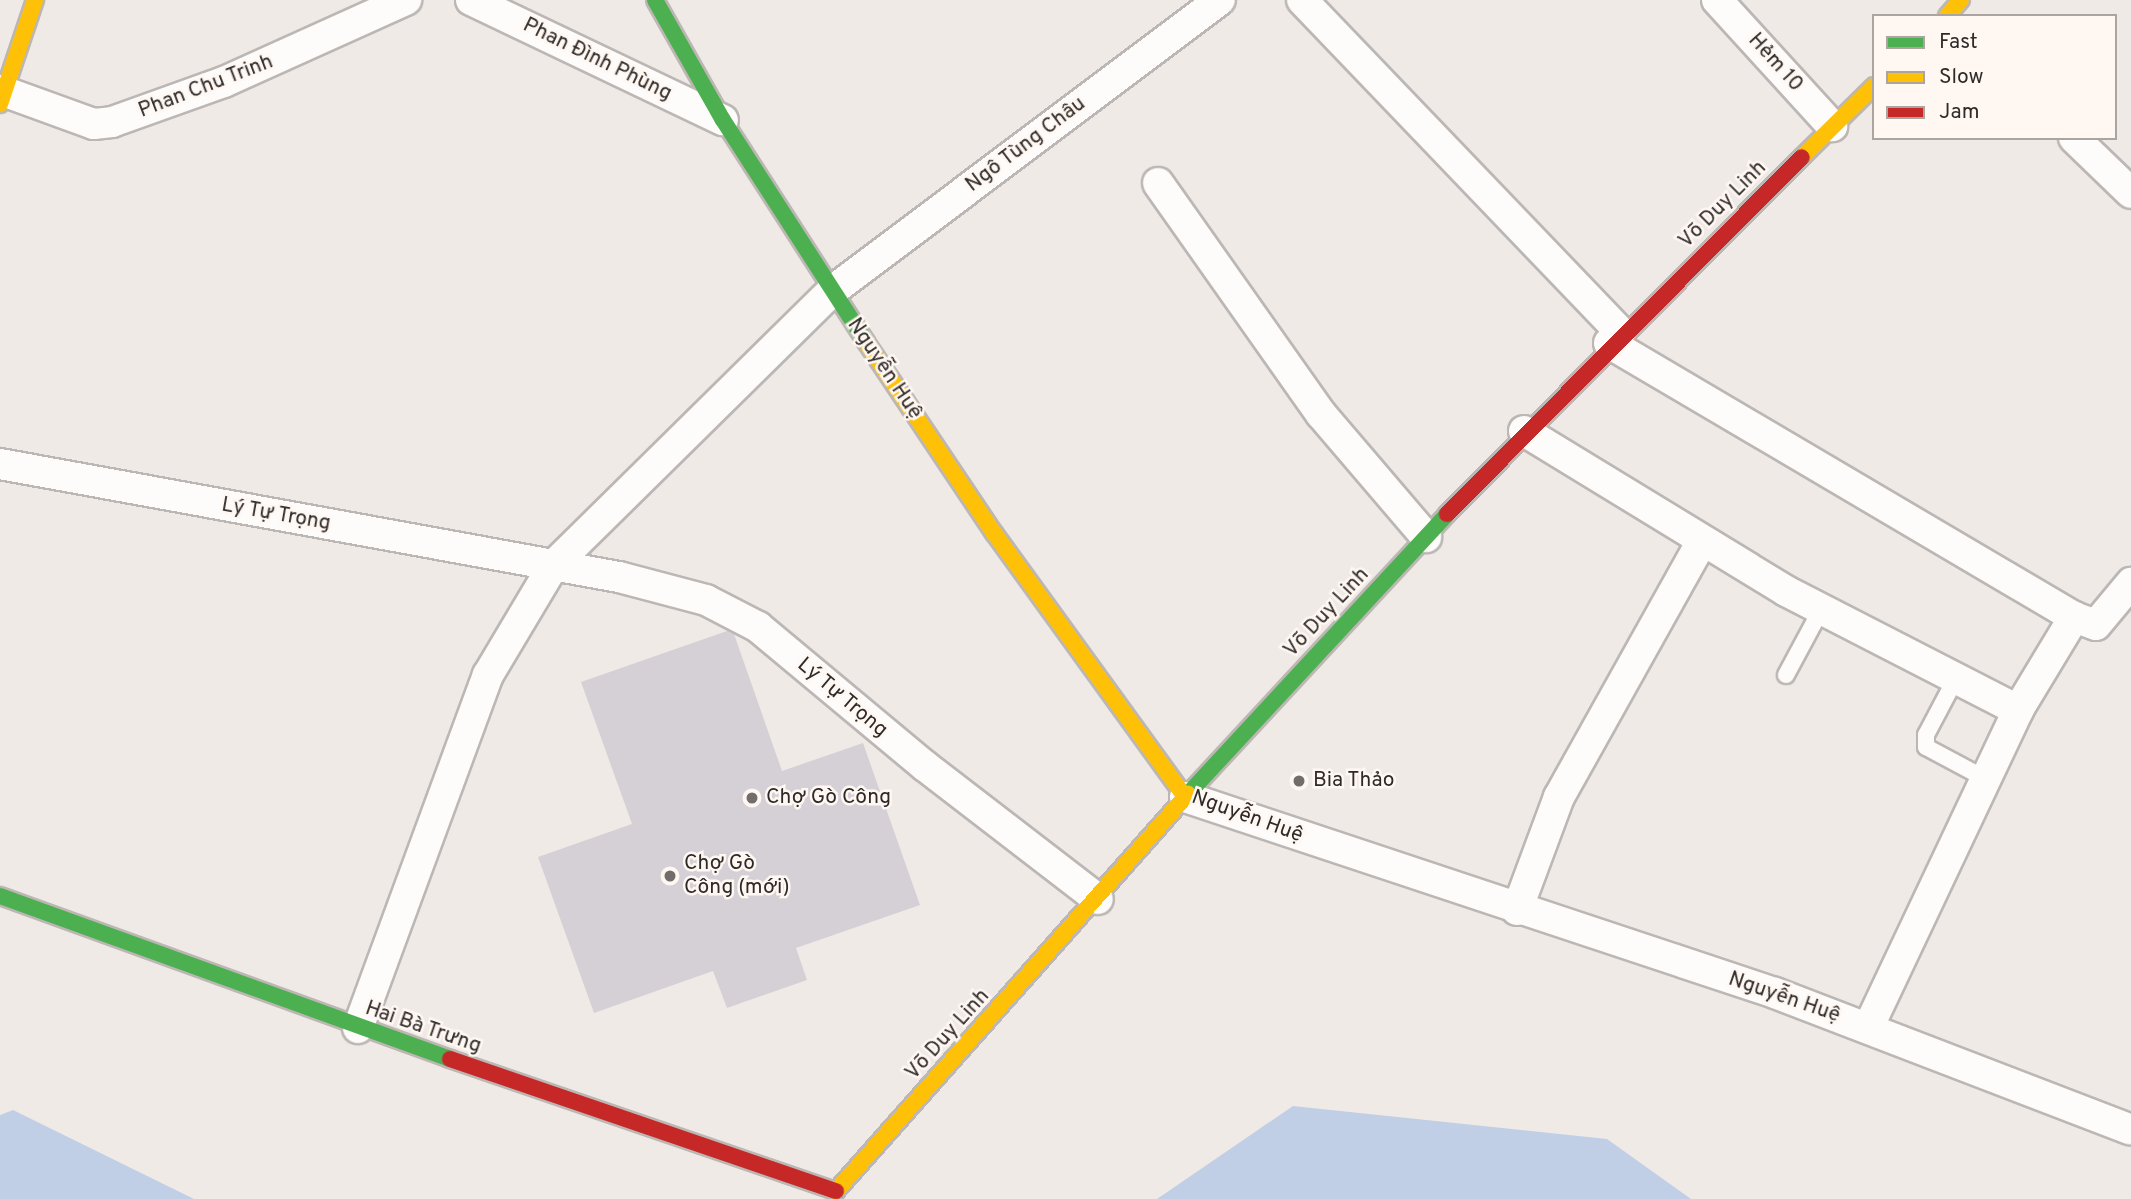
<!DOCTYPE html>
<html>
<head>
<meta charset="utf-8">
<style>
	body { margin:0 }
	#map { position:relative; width:2131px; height:1199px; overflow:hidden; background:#f0eae6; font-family:Overpass,sans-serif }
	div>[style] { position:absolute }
	.water>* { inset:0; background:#c0cfe6 }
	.building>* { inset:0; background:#d4d0d6 }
	.roads { filter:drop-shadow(2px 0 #bcb7b4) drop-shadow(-2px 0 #bcb7b4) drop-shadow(0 2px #bcb7b4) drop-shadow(0 -2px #bcb7b4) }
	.lane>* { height:16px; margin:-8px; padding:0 8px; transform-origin:8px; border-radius:8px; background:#fdfcfb }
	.street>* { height:30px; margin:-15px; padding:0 15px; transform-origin:15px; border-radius:15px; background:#fdfcfb }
	.fast>* { height:16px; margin:-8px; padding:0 8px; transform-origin:8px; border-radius:8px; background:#4caf50 }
	.slow>* { height:16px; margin:-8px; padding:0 8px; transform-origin:8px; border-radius:8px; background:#ffc107 }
	.jam>* { height:16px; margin:-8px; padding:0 8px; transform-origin:8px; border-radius:8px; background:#c62828 }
	.dots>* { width:19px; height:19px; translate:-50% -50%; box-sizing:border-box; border:4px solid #fff7f2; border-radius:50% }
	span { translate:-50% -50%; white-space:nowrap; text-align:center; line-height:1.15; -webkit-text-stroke:5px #fff7f2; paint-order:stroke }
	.street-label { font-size:21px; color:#2e2a28 }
	.poi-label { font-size:21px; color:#2e2a28 }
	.left { translate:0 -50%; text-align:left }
	.legend { position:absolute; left:1872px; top:14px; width:245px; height:126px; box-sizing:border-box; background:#fff7f2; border:2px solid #aba5a1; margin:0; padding:9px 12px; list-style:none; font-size:21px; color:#2e2a28 }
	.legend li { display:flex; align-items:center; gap:14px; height:35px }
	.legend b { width:35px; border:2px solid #aba5a1 }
</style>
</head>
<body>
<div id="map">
	<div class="water">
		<div style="clip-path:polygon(1293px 1106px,1607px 1139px,1691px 1199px,1157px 1199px)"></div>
		<div style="clip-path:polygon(13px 1110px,194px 1199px,0 1199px,0 1115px)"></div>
	</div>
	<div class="building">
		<div style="clip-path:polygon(727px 631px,734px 634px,782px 771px,863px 743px,920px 905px,796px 948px,807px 980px,727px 1008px,713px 971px,594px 1013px,538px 857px,632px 824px,581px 682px)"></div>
	</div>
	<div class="roads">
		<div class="lane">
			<div style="left:1786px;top:675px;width:76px;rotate:-61.8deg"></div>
			<div style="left:1956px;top:678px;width:64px;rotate:117.8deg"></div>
			<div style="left:1926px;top:735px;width:12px;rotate:90deg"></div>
			<div style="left:1926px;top:747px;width:68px;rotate:28.1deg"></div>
		</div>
		<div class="street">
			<div style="left:471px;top:0;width:279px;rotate:25.5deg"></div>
			<div style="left:1302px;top:0;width:460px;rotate:46.2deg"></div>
			<div style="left:1717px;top:0;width:171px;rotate:47.6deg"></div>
			<div style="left:0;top:90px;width:100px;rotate:19.9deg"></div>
			<div style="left:94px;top:124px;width:18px;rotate:-6deg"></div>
			<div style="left:112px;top:122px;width:119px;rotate:-19.7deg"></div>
			<div style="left:224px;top:82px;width:200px;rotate:-24.3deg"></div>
			<div style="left:2074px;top:138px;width:79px;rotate:44deg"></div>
			<div style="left:1158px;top:183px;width:283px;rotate:54.8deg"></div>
			<div style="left:1321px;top:414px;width:162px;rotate:49.5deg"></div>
			<div style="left:1609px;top:343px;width:540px;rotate:30.51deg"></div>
			<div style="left:1524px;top:431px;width:307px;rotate:31.4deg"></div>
			<div style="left:1786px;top:591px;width:261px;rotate:27.2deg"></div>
			<div style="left:0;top:464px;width:629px;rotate:10.35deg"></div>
			<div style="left:619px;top:577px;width:90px;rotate:14.8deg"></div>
			<div style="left:706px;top:600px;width:59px;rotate:27.4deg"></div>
			<div style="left:758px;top:627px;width:217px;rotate:39.8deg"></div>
			<div style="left:925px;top:766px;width:218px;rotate:37.6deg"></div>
			<div style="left:1185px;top:797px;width:622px;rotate:18.38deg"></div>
			<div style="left:1775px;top:993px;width:381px;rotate:21deg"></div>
			<div style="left:1517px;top:910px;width:121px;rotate:-69.6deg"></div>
			<div style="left:1559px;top:797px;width:293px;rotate:-60.8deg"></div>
			<div style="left:358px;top:1028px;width:376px;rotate:-69.8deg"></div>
			<div style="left:488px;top:675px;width:127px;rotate:-59.2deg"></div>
			<div style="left:553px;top:566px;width:392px;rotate:-44.6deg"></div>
			<div style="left:832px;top:291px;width:485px;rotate:-36.9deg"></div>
			<div style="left:1868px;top:1028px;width:352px;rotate:-64.7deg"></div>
			<div style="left:2018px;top:710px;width:109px;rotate:-58.9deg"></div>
			<div style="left:2074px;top:617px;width:23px;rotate:20deg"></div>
			<div style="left:2096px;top:625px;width:55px;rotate:-50.2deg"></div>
		</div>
		<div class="fast">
			<div style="left:655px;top:0;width:138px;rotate:60.5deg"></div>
			<div style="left:723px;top:120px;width:264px;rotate:57.2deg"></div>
			<div style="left:1188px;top:794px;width:381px;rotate:-47.2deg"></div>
			<div style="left:0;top:896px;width:479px;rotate:19.9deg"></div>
		</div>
		<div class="slow">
			<div style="left:1947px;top:16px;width:21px;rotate:-49deg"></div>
			<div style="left:0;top:104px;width:110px;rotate:-71.4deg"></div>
			<div style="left:1802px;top:157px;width:101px;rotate:-44.6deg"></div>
			<div style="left:866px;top:342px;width:230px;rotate:56.2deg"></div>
			<div style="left:994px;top:533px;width:326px;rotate:54.1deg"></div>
			<div style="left:836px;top:1191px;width:531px;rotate:-48.44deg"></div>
		</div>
		<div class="jam">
			<div style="left:1447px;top:514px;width:503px;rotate:-45.16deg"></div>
			<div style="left:450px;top:1059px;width:408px;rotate:18.9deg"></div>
		</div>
	</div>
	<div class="dots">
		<div style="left:1299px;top:781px;background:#726d6a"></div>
		<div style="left:752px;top:798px;background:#726d6a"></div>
		<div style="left:670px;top:876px;background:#726d6a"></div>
	</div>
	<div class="street-label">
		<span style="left:597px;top:60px;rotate:26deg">Phan Đình Phùng</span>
		<span style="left:1775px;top:63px;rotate:48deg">Hẻm 10</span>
		<span style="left:206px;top:87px;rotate:-21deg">Phan Chu Trinh</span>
		<span style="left:1026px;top:145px;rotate:-37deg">Ngô Tùng Châu</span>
		<span style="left:1723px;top:205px;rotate:-45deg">Võ Duy Linh</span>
		<span style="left:884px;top:369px;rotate:56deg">Nguyễn Huệ</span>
		<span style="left:276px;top:515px;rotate:10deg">Lý Tự Trọng</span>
		<span style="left:1327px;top:613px;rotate:-47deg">Võ Duy Linh</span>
		<span style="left:842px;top:698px;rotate:40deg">Lý Tự Trọng</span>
		<span style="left:1247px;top:817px;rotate:20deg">Nguyễn Huệ</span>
		<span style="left:1784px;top:998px;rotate:19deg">Nguyễn Huệ</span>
		<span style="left:423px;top:1028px;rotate:19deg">Hai Bà Trưng</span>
		<span style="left:948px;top:1035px;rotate:-48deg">Võ Duy Linh</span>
	</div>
	<div class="poi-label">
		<span class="left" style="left:1313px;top:781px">Bia Thảo</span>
		<span class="left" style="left:766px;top:798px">Chợ Gò Công</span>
		<span class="left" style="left:684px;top:876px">Chợ Gò<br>Công (mới)</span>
	</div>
	<ul class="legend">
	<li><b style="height:9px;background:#4caf50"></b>Fast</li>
	<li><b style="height:9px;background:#ffc107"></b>Slow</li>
	<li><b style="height:9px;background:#c62828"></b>Jam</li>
	</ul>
</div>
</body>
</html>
